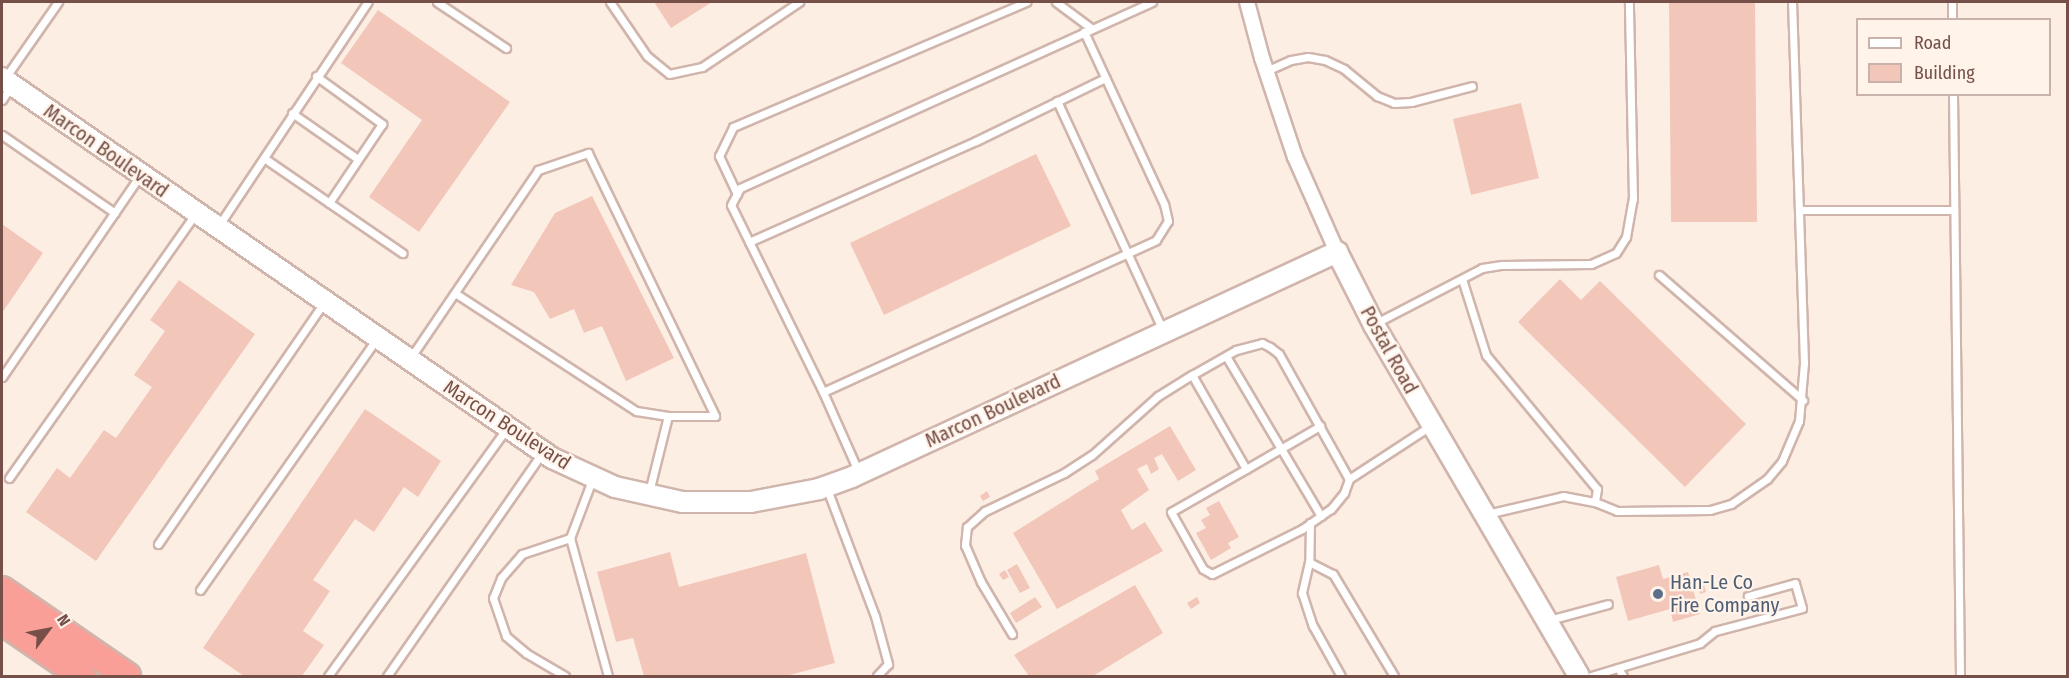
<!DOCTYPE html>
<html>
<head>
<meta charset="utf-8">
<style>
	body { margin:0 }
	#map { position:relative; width:2069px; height:678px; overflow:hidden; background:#fdeee3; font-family:"Fira Sans Condensed",sans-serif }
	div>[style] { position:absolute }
	.building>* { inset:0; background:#f3c6ba }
	.roads { filter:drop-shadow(2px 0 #d0b5ac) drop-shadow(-2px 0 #d0b5ac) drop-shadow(0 2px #d0b5ac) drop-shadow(0 -2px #d0b5ac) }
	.lane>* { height:7px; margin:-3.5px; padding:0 3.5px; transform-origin:3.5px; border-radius:3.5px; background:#fff }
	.street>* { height:14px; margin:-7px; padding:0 7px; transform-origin:7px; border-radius:7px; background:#fff }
	.secondary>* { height:20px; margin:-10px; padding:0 10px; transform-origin:10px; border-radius:10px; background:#fff }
	.highway>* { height:26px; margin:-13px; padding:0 13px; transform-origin:13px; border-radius:13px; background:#f99f98 }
	.dots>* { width:16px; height:16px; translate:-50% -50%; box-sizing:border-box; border:3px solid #fff3ea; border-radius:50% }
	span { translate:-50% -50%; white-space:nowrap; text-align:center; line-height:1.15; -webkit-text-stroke:4.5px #fff3ea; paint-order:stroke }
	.street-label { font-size:20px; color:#765048 }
	.service-label { font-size:20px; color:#4e5e75 }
	.left { translate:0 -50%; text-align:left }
	.frame { position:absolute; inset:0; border:3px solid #765048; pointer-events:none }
	.legend { position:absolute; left:1856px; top:18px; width:195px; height:78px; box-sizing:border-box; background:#fff3ea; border:2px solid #c8b2a9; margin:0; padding:8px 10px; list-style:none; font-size:18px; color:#765048 }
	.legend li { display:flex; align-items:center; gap:12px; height:30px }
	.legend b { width:30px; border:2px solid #c8b2a9 }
	.north { position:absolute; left:18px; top:600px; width:60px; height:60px; -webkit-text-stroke:4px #fff3ea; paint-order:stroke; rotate:58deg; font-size:16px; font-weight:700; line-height:24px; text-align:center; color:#765048 }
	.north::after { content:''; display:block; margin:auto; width:21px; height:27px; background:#765048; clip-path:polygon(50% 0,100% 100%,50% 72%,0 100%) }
</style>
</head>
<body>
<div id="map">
	<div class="building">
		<div style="clip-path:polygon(654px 2px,712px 2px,671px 28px)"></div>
		<div style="clip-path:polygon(1669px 2px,1755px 2px,1757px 222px,1671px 222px)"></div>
		<div style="clip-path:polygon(378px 10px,510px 102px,419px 232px,369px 197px,422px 120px,341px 63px)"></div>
		<div style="clip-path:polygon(1521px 103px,1539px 178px,1471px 195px,1453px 119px)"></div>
		<div style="clip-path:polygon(1036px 154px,1071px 226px,884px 315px,850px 243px)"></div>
		<div style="clip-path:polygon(592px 196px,674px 358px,626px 381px,602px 326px,584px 333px,574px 309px,550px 319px,534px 292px,511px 285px,555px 213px)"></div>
		<div style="clip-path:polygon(2px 224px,43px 253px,2px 313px)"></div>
		<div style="clip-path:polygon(1560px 279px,1581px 300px,1600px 281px,1746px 424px,1685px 487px,1518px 322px)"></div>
		<div style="clip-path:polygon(179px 280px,255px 334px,96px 561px,26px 512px,57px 468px,70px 478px,104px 430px,116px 438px,152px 387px,134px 375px,165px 331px,150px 320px)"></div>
		<div style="clip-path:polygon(365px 409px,441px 461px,418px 497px,404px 487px,374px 532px,355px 519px,313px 580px,330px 591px,303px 631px,324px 645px,302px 676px,244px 676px,203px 648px)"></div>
		<div style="clip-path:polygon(1170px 426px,1196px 470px,1178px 481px,1162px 454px,1154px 458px,1159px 469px,1151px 474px,1147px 464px,1137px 469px,1149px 490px,1121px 510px,1132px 530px,1145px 522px,1163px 551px,1057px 609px,1013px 533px,1099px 479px,1095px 471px)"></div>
		<div style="clip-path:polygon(987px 491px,990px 497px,983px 501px,980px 496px)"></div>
		<div style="clip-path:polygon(1219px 501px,1239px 537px,1228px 543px,1231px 548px,1211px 560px,1196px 533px,1206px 528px,1201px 520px,1210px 515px,1206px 508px)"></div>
		<div style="clip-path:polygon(670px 552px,679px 587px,806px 553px,835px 663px,786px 676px,644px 676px,633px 638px,616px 642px,597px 572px)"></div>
		<div style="clip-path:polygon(1017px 564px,1030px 588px,1020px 593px,1007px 570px)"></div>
		<div style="clip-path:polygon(1659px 565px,1663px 579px,1688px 572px,1700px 614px,1673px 622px,1670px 609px,1628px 621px,1616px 577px)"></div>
		<div style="clip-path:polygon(1005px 570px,1009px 577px,1003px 580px,999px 574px)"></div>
		<div style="clip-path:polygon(1703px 581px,1706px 592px,1700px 594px,1697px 582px)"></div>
		<div style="clip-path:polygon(1135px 585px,1163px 633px,1093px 676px,1029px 676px,1014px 655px)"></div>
		<div style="clip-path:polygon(1035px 597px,1042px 607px,1016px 623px,1010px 613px)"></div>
		<div style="clip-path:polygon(1197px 597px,1200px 603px,1191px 609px,1187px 603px)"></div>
	</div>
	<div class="roads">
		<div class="lane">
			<div style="left:437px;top:2px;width:83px;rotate:33.7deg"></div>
			<div style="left:610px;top:2px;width:65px;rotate:55.6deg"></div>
			<div style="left:647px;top:56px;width:28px;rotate:39deg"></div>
			<div style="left:669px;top:74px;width:34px;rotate:-12deg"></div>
			<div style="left:702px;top:67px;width:117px;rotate:-33.8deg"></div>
			<div style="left:1056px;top:2px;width:44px;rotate:36.6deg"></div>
			<div style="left:1952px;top:2px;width:18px;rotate:90deg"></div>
			<div style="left:1266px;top:71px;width:27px;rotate:-24deg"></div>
			<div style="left:1291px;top:60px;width:17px;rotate:-10deg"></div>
			<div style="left:1308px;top:57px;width:17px;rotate:10deg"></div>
			<div style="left:1325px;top:60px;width:21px;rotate:25deg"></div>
			<div style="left:1344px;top:69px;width:43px;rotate:39.3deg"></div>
			<div style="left:1377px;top:96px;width:18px;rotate:22deg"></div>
			<div style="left:1394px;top:103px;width:17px;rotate:-3deg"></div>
			<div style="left:1411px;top:102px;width:63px;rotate:-14.7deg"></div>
			<div style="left:316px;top:76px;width:82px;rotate:36deg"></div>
			<div style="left:382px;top:124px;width:95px;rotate:123.9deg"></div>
			<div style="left:5px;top:78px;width:93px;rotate:-55.1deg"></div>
			<div style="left:1953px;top:94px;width:582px;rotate:89.31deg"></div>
			<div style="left:2px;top:100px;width:15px;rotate:-58deg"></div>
			<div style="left:1057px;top:101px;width:252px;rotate:65.2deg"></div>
			<div style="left:292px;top:113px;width:80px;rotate:34.9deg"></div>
			<div style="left:2px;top:135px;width:137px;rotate:34.6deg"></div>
			<div style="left:264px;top:158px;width:168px;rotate:34.5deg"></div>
			<div style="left:737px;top:194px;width:42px;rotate:-115.3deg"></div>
			<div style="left:719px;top:156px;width:32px;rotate:-64deg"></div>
			<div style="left:733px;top:127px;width:319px;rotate:-23.1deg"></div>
			<div style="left:1799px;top:210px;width:155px"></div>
			<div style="left:219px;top:225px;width:268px;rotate:-56.3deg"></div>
			<div style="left:749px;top:242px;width:248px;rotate:-24deg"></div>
			<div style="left:976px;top:141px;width:144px;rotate:-26deg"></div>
			<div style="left:1659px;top:275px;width:191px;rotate:41deg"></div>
			<div style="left:1462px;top:279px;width:80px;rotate:72.5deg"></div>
			<div style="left:1486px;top:355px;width:174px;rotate:50.4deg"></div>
			<div style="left:1597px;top:489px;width:13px;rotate:99deg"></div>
			<div style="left:1376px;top:323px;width:119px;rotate:-27.4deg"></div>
			<div style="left:1482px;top:268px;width:20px;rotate:-9deg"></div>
			<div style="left:1502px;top:265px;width:89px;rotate:-0.6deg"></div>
			<div style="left:1591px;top:264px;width:27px;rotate:-24deg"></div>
			<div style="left:1616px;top:253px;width:19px;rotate:-58deg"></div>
			<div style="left:1626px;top:237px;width:39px;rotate:-80deg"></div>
			<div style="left:1633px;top:199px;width:196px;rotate:-91.2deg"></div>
			<div style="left:1226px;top:356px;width:186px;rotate:59.3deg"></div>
			<div style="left:411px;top:357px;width:226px;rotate:-55.8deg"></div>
			<div style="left:538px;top:170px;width:53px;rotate:-18.8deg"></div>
			<div style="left:588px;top:153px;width:292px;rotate:64.2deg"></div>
			<div style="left:715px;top:416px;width:47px;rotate:180deg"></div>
			<div style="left:668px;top:416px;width:32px;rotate:-171deg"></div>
			<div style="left:636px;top:411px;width:216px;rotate:-146.9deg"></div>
			<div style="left:1192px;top:375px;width:51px;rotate:-29.6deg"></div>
			<div style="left:1236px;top:350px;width:27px;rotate:-15deg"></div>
			<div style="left:1262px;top:343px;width:9px;rotate:27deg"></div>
			<div style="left:1270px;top:347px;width:11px;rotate:38deg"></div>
			<div style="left:1279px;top:354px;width:143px;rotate:60.8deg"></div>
			<div style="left:2px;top:377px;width:242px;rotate:-55.6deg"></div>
			<div style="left:823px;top:392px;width:366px;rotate:-24.5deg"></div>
			<div style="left:1156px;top:240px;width:22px;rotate:-58deg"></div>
			<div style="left:1168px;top:221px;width:17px;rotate:-103deg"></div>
			<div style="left:1164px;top:204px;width:190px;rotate:-114.9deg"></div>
			<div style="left:1246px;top:469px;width:86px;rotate:-30.2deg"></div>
			<div style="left:859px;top:473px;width:89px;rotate:-114deg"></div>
			<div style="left:823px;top:392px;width:208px;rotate:-116.2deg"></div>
			<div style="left:731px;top:205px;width:19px;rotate:-62deg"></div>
			<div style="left:740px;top:188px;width:452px;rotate:-24.3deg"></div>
			<div style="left:9px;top:478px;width:324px;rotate:-54.8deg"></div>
			<div style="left:827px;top:489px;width:136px;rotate:69.3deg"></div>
			<div style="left:875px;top:616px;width:50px;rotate:74.8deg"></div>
			<div style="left:888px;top:664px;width:16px;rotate:133deg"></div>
			<div style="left:649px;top:492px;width:78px;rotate:-76deg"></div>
			<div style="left:1487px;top:514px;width:78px;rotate:-13.3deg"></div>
			<div style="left:1563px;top:496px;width:33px;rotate:11deg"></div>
			<div style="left:1595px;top:502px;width:24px;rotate:22deg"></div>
			<div style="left:1617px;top:511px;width:93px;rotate:-0.6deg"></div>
			<div style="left:1710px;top:510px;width:22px;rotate:-16deg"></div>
			<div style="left:1731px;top:504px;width:44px;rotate:-34.8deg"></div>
			<div style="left:1767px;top:479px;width:23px;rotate:-50deg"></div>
			<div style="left:1782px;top:461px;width:43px;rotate:-67deg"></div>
			<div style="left:1799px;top:421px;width:58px;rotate:-85.1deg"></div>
			<div style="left:1804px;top:363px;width:361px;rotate:-91.9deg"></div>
			<div style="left:1310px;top:523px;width:39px;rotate:91deg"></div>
			<div style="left:1309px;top:562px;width:32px;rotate:103deg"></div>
			<div style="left:1302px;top:593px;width:35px;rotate:72deg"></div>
			<div style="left:1313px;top:626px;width:57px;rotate:60.8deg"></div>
			<div style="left:570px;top:538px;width:143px;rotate:74.6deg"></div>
			<div style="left:158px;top:544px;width:295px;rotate:-55.5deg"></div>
			<div style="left:1309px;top:562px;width:27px;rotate:27deg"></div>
			<div style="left:1333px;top:574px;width:119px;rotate:59.1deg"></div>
			<div style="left:200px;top:590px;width:306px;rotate:-54.9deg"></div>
			<div style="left:1549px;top:620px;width:61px;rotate:-15.2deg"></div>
			<div style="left:1012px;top:634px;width:61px;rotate:-120.8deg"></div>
			<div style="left:981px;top:582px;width:40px;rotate:-113.4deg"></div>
			<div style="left:965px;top:545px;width:18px;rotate:-84deg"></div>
			<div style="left:967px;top:527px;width:24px;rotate:-42deg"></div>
			<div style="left:985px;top:511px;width:88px;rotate:-25.7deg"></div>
			<div style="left:1064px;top:473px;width:33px;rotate:-33deg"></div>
			<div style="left:1092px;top:455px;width:89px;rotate:-41.8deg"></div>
			<div style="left:1158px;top:396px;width:40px;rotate:-32deg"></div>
			<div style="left:1192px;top:375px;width:108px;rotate:60.1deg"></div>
			<div style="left:1246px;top:469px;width:86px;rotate:150.2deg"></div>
			<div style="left:1171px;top:512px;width:65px;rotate:60.7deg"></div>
			<div style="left:1203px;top:569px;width:10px;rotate:29deg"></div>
			<div style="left:1212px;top:574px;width:101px;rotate:-26.6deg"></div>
			<div style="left:1302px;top:529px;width:35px;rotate:-35deg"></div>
			<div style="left:1331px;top:509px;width:21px;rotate:-51deg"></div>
			<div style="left:1344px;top:493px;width:15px;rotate:-70deg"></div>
			<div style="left:1349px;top:479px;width:97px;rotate:-33.2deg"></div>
			<div style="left:1618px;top:668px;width:9px;rotate:58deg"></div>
			<div style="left:328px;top:676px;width:304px;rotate:-54.2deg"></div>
			<div style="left:387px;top:676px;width:272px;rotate:-55.2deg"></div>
			<div style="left:565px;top:676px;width:45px;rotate:-149.5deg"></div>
			<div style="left:526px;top:653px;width:26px;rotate:-140deg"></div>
			<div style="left:506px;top:636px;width:40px;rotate:-108.9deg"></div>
			<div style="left:493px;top:598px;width:22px;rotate:-68deg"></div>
			<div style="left:501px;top:578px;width:32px;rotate:-49deg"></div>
			<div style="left:522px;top:554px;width:51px;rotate:-18.4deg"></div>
			<div style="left:570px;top:538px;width:62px;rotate:-69.2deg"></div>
			<div style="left:1591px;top:676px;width:114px;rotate:-16.8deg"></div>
			<div style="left:1700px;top:643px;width:19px;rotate:-39deg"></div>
			<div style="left:1715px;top:631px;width:90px;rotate:-14.8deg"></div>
			<div style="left:1802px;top:608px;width:26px;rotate:-106deg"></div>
			<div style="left:1795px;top:583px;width:49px;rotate:164.5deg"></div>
		</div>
		<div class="street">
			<div style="left:1247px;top:2px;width:58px;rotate:75deg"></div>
			<div style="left:1262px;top:58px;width:104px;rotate:71.6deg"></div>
			<div style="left:1295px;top:157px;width:104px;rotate:66.1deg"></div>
		</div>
		<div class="secondary">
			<div style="left:2px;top:78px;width:669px;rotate:34.64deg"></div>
			<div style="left:552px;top:458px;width:69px;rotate:24.7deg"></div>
			<div style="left:615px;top:487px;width:69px;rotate:12.6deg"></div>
			<div style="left:682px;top:502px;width:69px"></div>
			<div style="left:751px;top:502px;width:69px;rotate:-10.8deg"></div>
			<div style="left:819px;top:489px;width:35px;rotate:-20deg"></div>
			<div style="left:852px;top:477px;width:535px;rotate:-24.89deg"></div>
			<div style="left:1337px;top:252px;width:82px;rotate:63.1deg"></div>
			<div style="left:1374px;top:325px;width:406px;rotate:59.7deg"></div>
		</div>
		<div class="highway">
			<div style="left:2px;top:590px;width:152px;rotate:34.5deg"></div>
			<div style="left:2px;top:621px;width:97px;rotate:34.5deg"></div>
		</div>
	</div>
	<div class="dots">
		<div style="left:1658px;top:594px;background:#5c6f8a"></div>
	</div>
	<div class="street-label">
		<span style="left:106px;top:151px;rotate:35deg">Marcon Boulevard</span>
		<span style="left:1389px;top:350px;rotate:61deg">Postal Road</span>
		<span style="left:993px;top:411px;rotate:-25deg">Marcon Boulevard</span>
		<span style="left:507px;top:425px;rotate:33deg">Marcon Boulevard</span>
	</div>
	<div class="service-label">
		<span class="left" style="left:1670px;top:594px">Han-Le Co<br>Fire Company</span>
	</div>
	<div class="frame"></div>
	<ul class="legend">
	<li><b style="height:8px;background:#fff"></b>Road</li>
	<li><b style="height:16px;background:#f3c6ba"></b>Building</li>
	</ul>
	<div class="north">N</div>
</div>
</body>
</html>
